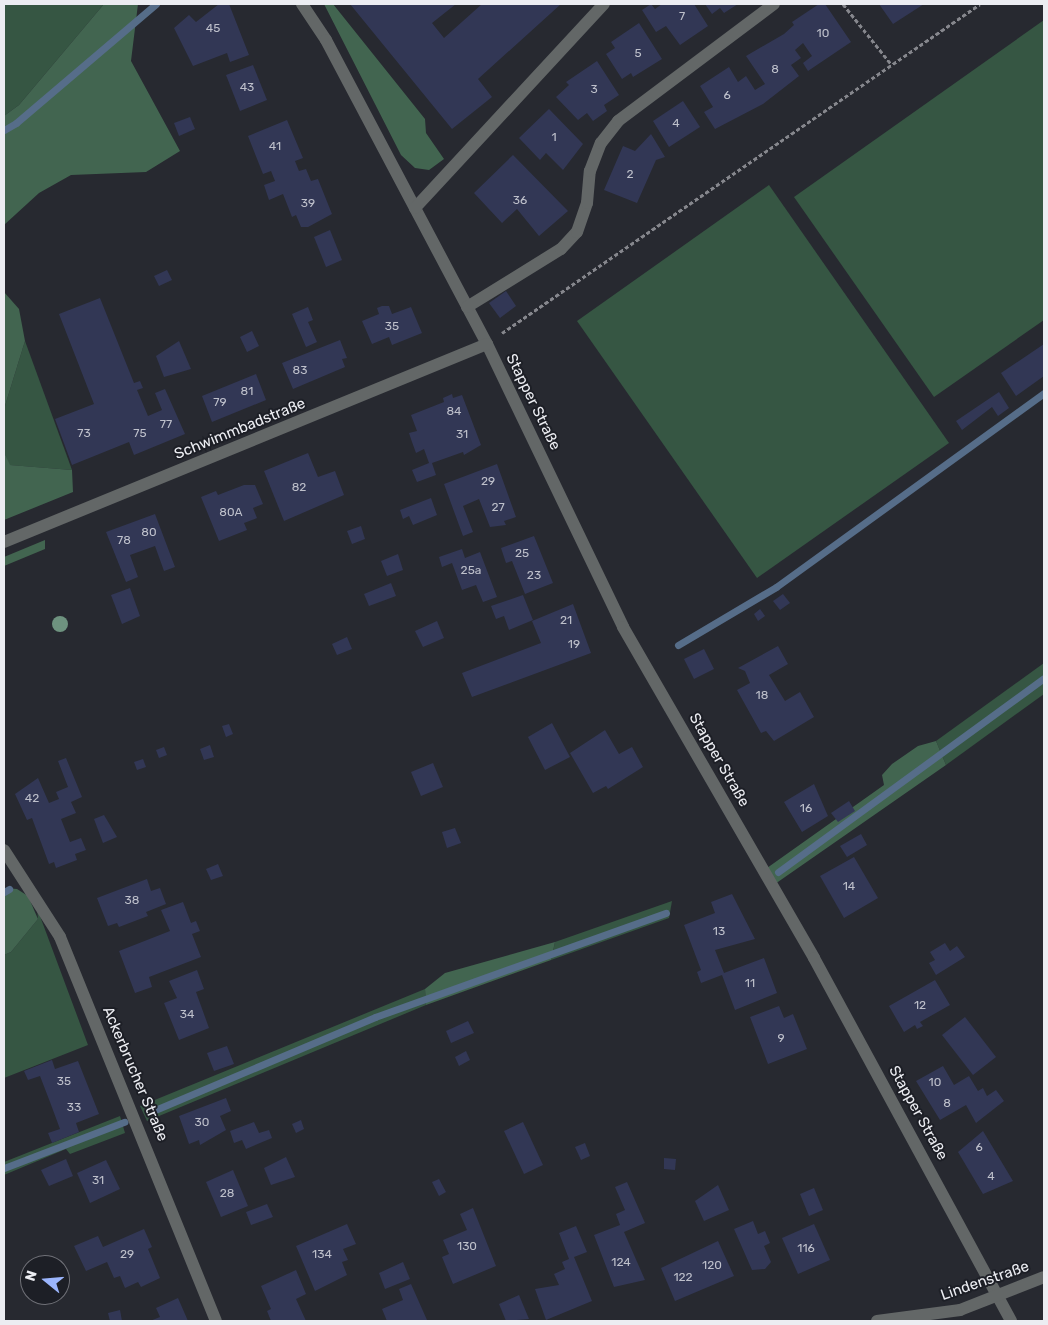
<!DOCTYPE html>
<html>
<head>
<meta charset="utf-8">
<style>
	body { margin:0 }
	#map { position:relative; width:1048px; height:1325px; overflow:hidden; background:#272930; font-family:Rubik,sans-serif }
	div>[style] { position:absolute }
	.green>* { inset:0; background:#365643 }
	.forest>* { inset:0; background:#426550 }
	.stream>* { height:7px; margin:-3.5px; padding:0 3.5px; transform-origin:3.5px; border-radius:3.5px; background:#566d89 }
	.building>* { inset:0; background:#323755 }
	.path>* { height:3px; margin-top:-1.5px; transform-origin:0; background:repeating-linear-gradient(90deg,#86878d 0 4px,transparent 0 6.5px) }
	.minor>* { height:12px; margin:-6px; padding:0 6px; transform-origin:6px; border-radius:6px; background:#636767 }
	.trees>* { width:16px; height:16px; margin:-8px; border-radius:50%; background:#6e927f }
	span { translate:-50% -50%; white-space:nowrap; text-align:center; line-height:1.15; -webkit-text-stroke:4px #1d1f26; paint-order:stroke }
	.number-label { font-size:12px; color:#bec0cb }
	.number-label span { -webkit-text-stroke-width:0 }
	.street-label { font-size:15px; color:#ecedf2 }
	.frame { position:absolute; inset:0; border:5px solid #ecedf2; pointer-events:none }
	.north { position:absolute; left:20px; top:1255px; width:50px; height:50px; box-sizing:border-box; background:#1d1f26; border:1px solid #707178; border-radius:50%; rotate:287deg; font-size:14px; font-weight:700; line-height:20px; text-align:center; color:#ecedf2 }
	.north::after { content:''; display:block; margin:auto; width:18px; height:22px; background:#9bb5fd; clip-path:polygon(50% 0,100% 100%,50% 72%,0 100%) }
</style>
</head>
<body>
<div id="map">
	<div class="green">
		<div style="clip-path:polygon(4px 4px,104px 4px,19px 105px,4px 116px)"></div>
		<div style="clip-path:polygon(1044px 20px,1044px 320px,934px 397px,794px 197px)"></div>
		<div style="clip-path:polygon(769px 185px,949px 443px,757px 578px,577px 321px)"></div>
		<div style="clip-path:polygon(25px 341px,72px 470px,9px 465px,4px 452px,4px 409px)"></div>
		<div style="clip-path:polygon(1044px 663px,1044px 694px,946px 765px,936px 741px)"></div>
		<div style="clip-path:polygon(672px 901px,669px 918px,551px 960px,555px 942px)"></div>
		<div style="clip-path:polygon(37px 908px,88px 1045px,4px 1078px,4px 955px,11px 952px,38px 919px)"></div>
		<div style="clip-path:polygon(425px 989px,426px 1005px,147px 1121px,140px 1106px)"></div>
		<div style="clip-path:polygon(120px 1116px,125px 1133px,70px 1154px,66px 1149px,4px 1175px,4px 1162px)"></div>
	</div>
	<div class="forest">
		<div style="clip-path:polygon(104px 4px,138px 4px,131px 61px,180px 151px,146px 172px,71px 175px,39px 193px,4px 225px,4px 116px,19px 105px)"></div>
		<div style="clip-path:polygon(324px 4px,333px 4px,425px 119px,426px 133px,444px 159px,429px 170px,415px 168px,401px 155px)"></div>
		<div style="clip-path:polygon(4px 292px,19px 309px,25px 341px,4px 409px)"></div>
		<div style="clip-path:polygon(4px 452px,10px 465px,72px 470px,73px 492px,4px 520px)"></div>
		<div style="clip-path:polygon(45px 540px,45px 549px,4px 566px,4px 557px)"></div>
		<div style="clip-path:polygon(936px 741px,946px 765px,775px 884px,767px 868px,884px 785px,882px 775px,892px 764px,918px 746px)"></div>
		<div style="clip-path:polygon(4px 888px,17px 889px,28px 896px,38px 919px,11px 952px,4px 955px)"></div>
		<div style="clip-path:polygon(555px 942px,551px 960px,426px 1005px,425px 989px,445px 973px)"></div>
	</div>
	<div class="stream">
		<div style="left:4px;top:130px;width:14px;rotate:-30deg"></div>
		<div style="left:16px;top:123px;width:184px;rotate:-40.4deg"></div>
		<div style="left:678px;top:645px;width:114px;rotate:-30.6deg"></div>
		<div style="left:776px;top:587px;width:331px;rotate:-35.9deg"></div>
		<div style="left:778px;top:872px;width:329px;rotate:-36.1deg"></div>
		<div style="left:4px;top:892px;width:6px;rotate:-31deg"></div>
		<div style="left:155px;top:1110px;width:239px;rotate:-22.9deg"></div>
		<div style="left:375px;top:1017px;width:309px;rotate:-19.7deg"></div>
		<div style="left:4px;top:1168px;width:129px;rotate:-21deg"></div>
	</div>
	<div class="building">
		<div style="clip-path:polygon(219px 4px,229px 4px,249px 55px,230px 62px,227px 53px,193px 66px,174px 28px,189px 15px,196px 22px)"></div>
		<div style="clip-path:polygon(350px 4px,456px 4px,432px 23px,444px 38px,482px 4px,561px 4px,478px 79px,492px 97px,452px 129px)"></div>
		<div style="clip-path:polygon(651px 4px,655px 9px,662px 4px,694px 4px,708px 26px,680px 45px,666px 26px,656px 32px,642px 10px)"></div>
		<div style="clip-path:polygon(705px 4px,738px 4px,724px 13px,720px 8px,712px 14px)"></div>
		<div style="clip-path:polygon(819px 4px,825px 4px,851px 42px,808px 71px,803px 63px,812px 56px,803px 43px,795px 50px,801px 58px,791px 65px,799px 76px,763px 104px,715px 129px,704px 112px,713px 107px,700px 86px,729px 67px,738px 82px,746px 76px,755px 90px,765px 84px,746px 56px,784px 34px,794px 25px,792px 22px)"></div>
		<div style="clip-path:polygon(879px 4px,924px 4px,893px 24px)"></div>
		<div style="clip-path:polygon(639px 23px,662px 59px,633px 77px,631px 73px,622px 79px,606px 54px,615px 48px,611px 42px)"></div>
		<div style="clip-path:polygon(597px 61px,619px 95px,604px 105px,607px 111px,593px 121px,587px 113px,578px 120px,556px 97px,569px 85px,566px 82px)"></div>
		<div style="clip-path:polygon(253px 65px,267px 100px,240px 111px,226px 75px)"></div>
		<div style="clip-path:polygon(683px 101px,700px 127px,669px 147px,653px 121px)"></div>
		<div style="clip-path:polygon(549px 109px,583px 144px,563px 170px,546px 153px,540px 160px,519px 138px)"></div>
		<div style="clip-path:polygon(190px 117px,195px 129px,179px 136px,174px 123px)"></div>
		<div style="clip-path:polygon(287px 120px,303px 158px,295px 161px,299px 171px,306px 169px,311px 181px,318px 179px,332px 214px,308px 227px,301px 227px,296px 215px,292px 217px,283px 194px,269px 200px,264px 185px,275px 181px,271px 171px,263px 174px,248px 136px)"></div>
		<div style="clip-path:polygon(651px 134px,665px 157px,656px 160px,637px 203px,604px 190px,623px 146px,635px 151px)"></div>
		<div style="clip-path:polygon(513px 155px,568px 211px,539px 236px,517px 209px,502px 223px,474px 193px)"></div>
		<div style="clip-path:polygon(330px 230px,342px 260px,326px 267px,314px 237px)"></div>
		<div style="clip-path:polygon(167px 270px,172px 280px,159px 286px,154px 276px)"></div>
		<div style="clip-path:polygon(506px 291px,516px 306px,500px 318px,489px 303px)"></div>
		<div style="clip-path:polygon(100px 298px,134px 383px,140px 381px,143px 388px,137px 390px,148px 416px,162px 410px,155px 393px,165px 389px,185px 434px,134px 455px,129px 442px,72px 465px,55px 419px,94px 404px,59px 314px)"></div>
		<div style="clip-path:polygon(382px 306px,389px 306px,392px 314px,411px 307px,422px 333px,392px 345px,389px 337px,372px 344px,362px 321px,379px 314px,377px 308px)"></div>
		<div style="clip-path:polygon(308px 307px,313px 320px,308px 322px,317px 342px,306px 347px,292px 314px)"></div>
		<div style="clip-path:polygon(252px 331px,259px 346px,247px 352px,240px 337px)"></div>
		<div style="clip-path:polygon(340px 340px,347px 358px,342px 359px,345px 367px,293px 389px,282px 363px)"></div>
		<div style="clip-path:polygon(179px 341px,191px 369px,164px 377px,156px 356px)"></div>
		<div style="clip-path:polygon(1044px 344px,1044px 376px,1016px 396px,1001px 373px)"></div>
		<div style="clip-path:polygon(256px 374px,266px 400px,212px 422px,202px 396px)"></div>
		<div style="clip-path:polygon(999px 392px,1009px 408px,998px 416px,992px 407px,962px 430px,956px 421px)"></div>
		<div style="clip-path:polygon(452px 394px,453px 398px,462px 395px,481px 445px,464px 455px,463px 452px,432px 463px,436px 475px,417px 482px,412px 470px,429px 463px,424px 449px,416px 453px,412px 442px,409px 433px,417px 431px,411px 415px,444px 402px,443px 398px)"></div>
		<div style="clip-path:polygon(308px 453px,318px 477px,335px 471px,344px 495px,284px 521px,264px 471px)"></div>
		<div style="clip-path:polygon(497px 464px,516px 517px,504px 521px,506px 525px,490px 527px,479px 499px,463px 506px,473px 532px,463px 536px,444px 484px)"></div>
		<div style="clip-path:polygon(244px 485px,255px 485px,263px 504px,253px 508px,257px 518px,244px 523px,247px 530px,219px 541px,201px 497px,216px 491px,218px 495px)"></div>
		<div style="clip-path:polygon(431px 498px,437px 515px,413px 525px,409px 516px,403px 519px,400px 510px)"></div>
		<div style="clip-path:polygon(155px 514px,175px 567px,164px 571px,155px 546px,130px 555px,138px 577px,126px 582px,106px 532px)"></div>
		<div style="clip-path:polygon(361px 526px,365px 539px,352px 544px,347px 531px)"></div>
		<div style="clip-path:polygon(534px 536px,553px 583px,525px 594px,512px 561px,506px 563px,501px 548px)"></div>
		<div style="clip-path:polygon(462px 549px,465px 558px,480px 552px,497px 597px,483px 602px,476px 585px,462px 590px,452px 563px,442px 567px,439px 557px)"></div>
		<div style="clip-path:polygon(398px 554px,403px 570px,387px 576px,381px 561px)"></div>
		<div style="clip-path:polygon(391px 583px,396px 596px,369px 606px,364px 594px)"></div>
		<div style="clip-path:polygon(130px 588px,140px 616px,122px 624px,111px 595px)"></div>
		<div style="clip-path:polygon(783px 594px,790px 603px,780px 610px,773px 601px)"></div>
		<div style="clip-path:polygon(523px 595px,533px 620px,509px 630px,504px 616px,496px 619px,491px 606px)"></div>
		<div style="clip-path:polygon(573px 604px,591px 653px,472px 697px,462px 673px,541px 643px,532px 621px)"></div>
		<div style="clip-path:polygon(760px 609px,765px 616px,758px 621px,754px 614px)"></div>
		<div style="clip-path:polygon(437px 621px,444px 638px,423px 647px,415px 631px)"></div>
		<div style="clip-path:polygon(347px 637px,352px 649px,337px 655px,332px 644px)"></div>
		<div style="clip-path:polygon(778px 646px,788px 664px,769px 675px,785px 701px,800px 692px,814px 717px,774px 741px,766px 731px,761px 733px,737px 690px,750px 683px,745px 671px,738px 668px)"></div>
		<div style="clip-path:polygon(704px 649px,714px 669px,694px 679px,684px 659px)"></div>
		<div style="clip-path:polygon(552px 723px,570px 757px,545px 770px,528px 737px)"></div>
		<div style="clip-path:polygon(229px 724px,233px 734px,226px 737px,222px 726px)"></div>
		<div style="clip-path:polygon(605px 730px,619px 754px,632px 747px,643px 767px,608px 789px,606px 786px,593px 793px,570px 753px)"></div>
		<div style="clip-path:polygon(210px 745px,214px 757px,204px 760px,200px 749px)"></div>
		<div style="clip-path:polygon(164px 747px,167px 755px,159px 758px,156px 750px)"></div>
		<div style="clip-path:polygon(66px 758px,82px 797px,71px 802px,76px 813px,61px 819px,70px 842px,81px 838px,86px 850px,75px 854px,77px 860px,56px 868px,54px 862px,49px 864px,32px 818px,27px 820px,15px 794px,38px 778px,49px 803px,59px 799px,56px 792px,68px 787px,58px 761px)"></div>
		<div style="clip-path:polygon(143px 759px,146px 767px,137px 770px,134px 762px)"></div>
		<div style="clip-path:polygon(433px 763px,443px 787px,421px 796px,411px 772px)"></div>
		<div style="clip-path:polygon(814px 784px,828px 816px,802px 832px,784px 802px)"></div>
		<div style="clip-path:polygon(849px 801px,855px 811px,838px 822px,831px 813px)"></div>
		<div style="clip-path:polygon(104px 815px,117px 837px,103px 843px,94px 819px)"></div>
		<div style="clip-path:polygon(455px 828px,461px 843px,447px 848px,442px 832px)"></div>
		<div style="clip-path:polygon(861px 834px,867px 845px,847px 857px,840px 846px)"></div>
		<div style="clip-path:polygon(854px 857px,878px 898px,844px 918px,820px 876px)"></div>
		<div style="clip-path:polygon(218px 864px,223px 876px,211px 880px,206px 869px)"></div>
		<div style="clip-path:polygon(147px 879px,151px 891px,160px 888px,166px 904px,146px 912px,148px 916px,119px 927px,117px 923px,108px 926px,97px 898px)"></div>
		<div style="clip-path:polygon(732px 894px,755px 939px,715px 950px,724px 973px,764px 958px,777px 993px,735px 1010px,722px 975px,701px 983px,697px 972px,701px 970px,684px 925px,715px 913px,711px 902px)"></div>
		<div style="clip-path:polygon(183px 902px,191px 923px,196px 921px,200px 931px,192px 934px,201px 957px,149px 977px,152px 987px,135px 993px,119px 951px,170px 931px,161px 910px)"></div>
		<div style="clip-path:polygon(945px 943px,950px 951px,957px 946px,965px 957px,936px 975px,929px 963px,935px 960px,930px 952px)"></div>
		<div style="clip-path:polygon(197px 970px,204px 989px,196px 992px,209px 1028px,179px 1040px,164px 1003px,177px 998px,169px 981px)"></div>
		<div style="clip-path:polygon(935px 980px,950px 1005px,920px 1022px,923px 1026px,917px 1029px,915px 1025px,904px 1032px,889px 1006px)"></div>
		<div style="clip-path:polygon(779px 1006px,784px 1018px,793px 1014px,807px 1049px,768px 1064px,750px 1017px)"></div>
		<div style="clip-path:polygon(965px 1017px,996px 1057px,973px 1075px,942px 1035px)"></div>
		<div style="clip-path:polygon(468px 1021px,474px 1033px,451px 1043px,446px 1031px)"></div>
		<div style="clip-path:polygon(227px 1046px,234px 1064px,214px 1071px,207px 1053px)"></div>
		<div style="clip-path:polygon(466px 1051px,470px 1060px,459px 1066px,455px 1057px)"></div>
		<div style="clip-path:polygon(52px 1060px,55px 1069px,78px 1061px,99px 1114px,76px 1123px,79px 1132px,52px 1143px,48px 1133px,60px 1129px,50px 1102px,40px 1076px,28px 1080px,24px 1071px)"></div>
		<div style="clip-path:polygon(943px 1066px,954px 1085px,969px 1076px,978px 1091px,983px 1088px,987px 1096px,996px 1090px,1004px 1101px,976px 1123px,966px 1105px,940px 1120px,916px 1081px)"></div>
		<div style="clip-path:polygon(226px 1098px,231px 1111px,220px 1116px,226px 1130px,200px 1145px,199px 1140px,189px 1144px,179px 1116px)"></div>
		<div style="clip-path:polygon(301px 1120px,304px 1129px,296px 1133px,292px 1124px)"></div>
		<div style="clip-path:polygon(254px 1122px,259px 1133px,269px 1130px,272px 1138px,246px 1149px,242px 1140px,234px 1143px,230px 1131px)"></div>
		<div style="clip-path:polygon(523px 1122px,543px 1165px,524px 1174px,504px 1131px)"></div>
		<div style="clip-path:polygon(983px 1131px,1013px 1181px,983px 1194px,958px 1152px)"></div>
		<div style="clip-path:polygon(585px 1143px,590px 1156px,581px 1160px,575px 1147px)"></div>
		<div style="clip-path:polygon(286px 1157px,295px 1177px,271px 1185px,264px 1168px)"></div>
		<div style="clip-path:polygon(664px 1158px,676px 1159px,675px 1170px,664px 1169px)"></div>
		<div style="clip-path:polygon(66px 1159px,73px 1176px,49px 1186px,41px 1170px)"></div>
		<div style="clip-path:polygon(106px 1160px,120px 1189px,90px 1203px,77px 1173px)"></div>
		<div style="clip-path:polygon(233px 1170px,248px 1206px,221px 1217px,206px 1182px)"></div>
		<div style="clip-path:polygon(439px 1179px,446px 1192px,439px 1196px,432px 1182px)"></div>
		<div style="clip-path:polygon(627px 1182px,645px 1223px,624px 1232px,645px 1280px,614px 1287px,594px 1235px,620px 1225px,616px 1214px,625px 1210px,615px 1187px)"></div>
		<div style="clip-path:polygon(718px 1185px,729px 1210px,704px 1221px,695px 1201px)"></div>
		<div style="clip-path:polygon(814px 1188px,823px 1210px,809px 1216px,800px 1194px)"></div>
		<div style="clip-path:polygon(267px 1204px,273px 1217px,251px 1225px,246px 1212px)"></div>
		<div style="clip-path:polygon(473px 1208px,496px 1266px,453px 1284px,442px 1257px,449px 1254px,443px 1240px,467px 1230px,460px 1214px)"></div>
		<div style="clip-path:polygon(753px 1221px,758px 1234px,765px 1231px,770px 1243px,764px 1246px,771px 1262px,765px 1269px,752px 1270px,734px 1229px)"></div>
		<div style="clip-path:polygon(347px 1224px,356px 1244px,343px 1249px,348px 1260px,342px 1262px,347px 1275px,315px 1291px,296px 1246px)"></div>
		<div style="clip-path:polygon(814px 1224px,830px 1260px,798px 1274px,782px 1238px)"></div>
		<div style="clip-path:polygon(576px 1226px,587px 1252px,574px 1257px,592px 1301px,546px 1320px,535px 1289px,559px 1285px,554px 1274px,565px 1269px,562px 1262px,569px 1259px,559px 1233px)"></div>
		<div style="clip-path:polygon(144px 1229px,152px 1247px,148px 1249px,160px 1278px,141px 1287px,138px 1282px,125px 1288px,120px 1276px,114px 1278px,107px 1262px,86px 1271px,74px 1246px,98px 1236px,103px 1247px)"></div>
		<div style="clip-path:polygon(718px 1241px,734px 1276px,675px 1301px,661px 1268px)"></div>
		<div style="clip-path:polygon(403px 1262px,410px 1279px,385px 1289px,379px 1273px)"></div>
		<div style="clip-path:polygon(296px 1270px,306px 1294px,296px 1299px,306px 1321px,271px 1321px,267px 1311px,271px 1309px,261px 1286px)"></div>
		<div style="clip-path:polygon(411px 1284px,427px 1320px,387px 1321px,382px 1309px,403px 1300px,399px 1289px)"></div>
		<div style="clip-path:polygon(519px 1295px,529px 1319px,506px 1321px,499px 1304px)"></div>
		<div style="clip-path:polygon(178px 1298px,188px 1321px,150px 1321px,160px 1317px,156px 1308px)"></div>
		<div style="clip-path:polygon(120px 1310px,122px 1321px,110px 1321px,108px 1313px)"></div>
	</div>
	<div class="path">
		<div style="left:843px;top:4px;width:77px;rotate:51.3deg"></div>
		<div style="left:502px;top:333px;width:580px;rotate:-34.54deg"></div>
	</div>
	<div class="minor">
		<div style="left:302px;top:4px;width:43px;rotate:56.3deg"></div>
		<div style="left:326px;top:40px;width:344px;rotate:62.1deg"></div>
		<div style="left:487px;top:344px;width:314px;rotate:64.3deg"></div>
		<div style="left:623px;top:627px;width:382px;rotate:60deg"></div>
		<div style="left:814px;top:958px;width:413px;rotate:61.5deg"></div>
		<div style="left:415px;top:208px;width:278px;rotate:-47.2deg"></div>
		<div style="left:467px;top:307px;width:110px;rotate:-31.7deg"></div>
		<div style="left:561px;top:249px;width:23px;rotate:-47deg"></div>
		<div style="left:577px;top:232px;width:31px;rotate:-71deg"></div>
		<div style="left:587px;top:203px;width:32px;rotate:-85deg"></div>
		<div style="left:590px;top:171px;width:30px;rotate:-69deg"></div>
		<div style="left:601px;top:143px;width:28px;rotate:-52deg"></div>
		<div style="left:618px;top:121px;width:195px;rotate:-36.9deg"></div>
		<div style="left:4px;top:542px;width:522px;rotate:-22.29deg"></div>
		<div style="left:4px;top:850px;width:103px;rotate:57.2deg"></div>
		<div style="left:60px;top:937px;width:414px;rotate:67.9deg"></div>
		<div style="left:877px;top:1321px;width:84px;rotate:-7.5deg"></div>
		<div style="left:960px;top:1310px;width:90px;rotate:-21.4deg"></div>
	</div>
	<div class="trees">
		<div style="left:60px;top:624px"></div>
	</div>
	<div class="number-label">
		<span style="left:682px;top:17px">7</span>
		<span style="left:213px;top:29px">45</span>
		<span style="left:823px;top:34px">10</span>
		<span style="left:638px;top:54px">5</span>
		<span style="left:775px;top:70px">8</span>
		<span style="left:247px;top:88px">43</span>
		<span style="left:594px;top:90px">3</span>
		<span style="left:727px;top:96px">6</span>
		<span style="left:676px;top:124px">4</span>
		<span style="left:554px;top:138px">1</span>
		<span style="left:275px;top:147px">41</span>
		<span style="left:630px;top:175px">2</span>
		<span style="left:520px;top:201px">36</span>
		<span style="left:308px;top:204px">39</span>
		<span style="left:392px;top:327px">35</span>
		<span style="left:300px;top:371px">83</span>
		<span style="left:247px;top:392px">81</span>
		<span style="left:220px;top:403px">79</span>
		<span style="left:454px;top:412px">84</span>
		<span style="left:166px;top:425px">77</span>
		<span style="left:84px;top:434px">73</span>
		<span style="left:140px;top:434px">75</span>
		<span style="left:462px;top:435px">31</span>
		<span style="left:488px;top:482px">29</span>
		<span style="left:299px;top:488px">82</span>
		<span style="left:498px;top:508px">27</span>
		<span style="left:231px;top:513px">80A</span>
		<span style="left:149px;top:533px">80</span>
		<span style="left:124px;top:541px">78</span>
		<span style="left:522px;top:554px">25</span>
		<span style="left:471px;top:571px">25a</span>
		<span style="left:534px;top:576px">23</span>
		<span style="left:566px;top:621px">21</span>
		<span style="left:574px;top:645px">19</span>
		<span style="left:762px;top:696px">18</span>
		<span style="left:32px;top:799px">42</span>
		<span style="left:806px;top:809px">16</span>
		<span style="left:849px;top:887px">14</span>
		<span style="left:132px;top:901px">38</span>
		<span style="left:719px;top:932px">13</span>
		<span style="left:750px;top:984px">11</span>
		<span style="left:920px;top:1006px">12</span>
		<span style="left:187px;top:1015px">34</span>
		<span style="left:781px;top:1039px">9</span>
		<span style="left:64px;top:1082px">35</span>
		<span style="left:935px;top:1083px">10</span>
		<span style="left:947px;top:1104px">8</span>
		<span style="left:74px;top:1108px">33</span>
		<span style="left:202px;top:1123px">30</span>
		<span style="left:979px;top:1148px">6</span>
		<span style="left:991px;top:1177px">4</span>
		<span style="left:98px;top:1181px">31</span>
		<span style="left:227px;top:1194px">28</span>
		<span style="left:467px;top:1247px">130</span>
		<span style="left:806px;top:1249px">116</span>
		<span style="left:127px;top:1255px">29</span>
		<span style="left:322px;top:1255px">134</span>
		<span style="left:621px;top:1263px">124</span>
		<span style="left:712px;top:1266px">120</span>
		<span style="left:683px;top:1278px">122</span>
	</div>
	<div class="street-label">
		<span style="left:533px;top:402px;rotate:64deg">Stapper Straße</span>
		<span style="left:240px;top:429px;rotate:-22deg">Schwimmbadstraße</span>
		<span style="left:719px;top:760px;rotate:60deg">Stapper Straße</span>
		<span style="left:135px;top:1074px;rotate:67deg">Ackerbrucher Straße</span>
		<span style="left:918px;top:1113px;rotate:61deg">Stapper Straße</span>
		<span style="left:985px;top:1281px;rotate:-19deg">Lindenstraße</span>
	</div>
	<div class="frame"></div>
	<div class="north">N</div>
</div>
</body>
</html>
